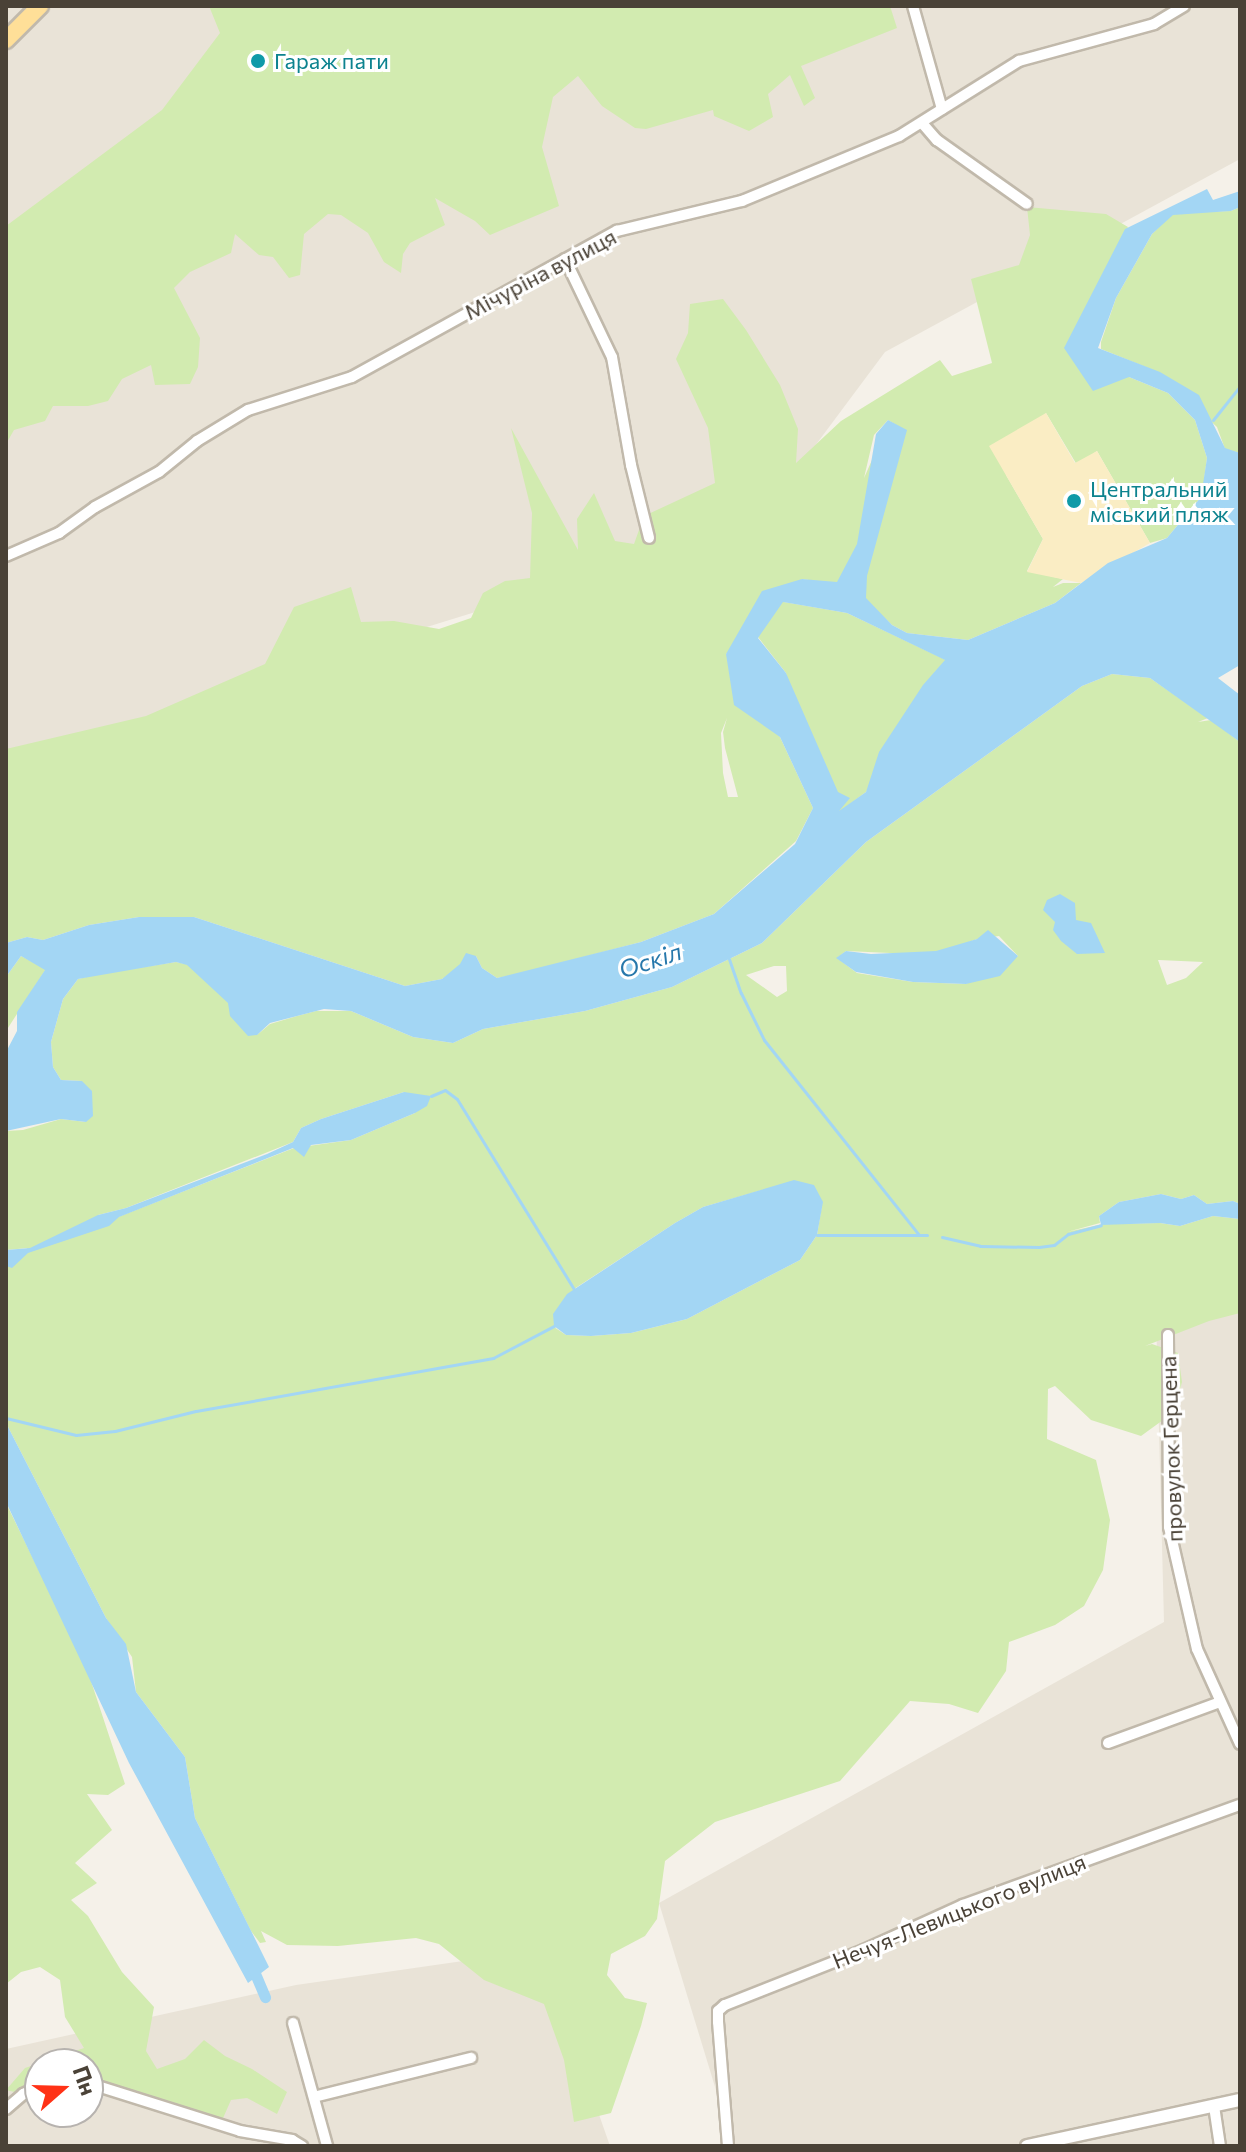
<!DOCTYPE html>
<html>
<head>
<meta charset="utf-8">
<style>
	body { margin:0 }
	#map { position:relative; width:1246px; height:2152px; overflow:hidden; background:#f5f1e9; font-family:Commissioner,sans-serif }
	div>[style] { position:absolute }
	.residential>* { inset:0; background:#e9e3d7 }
	.green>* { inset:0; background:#d2ebb0 }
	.sand>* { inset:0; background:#faedc4 }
	.water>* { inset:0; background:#a3d6f4 }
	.stream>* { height:3px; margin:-1.5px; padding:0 1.5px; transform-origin:1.5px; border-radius:1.5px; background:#a3d6f4 }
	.canal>* { height:11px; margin:-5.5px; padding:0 5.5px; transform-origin:5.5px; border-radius:5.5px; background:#a3d6f4 }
	.roads { filter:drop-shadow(2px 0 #c1b9ab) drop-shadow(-2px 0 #c1b9ab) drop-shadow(0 2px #c1b9ab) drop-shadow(0 -2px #c1b9ab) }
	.minor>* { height:10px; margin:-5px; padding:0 5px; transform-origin:5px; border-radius:5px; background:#fff }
	.tertiary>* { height:12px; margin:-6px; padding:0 6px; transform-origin:6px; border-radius:6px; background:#fff }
	.primary>* { height:16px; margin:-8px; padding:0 8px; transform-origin:8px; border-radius:8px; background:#ffdf98 }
	.dots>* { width:22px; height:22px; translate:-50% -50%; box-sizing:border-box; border:4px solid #fff; border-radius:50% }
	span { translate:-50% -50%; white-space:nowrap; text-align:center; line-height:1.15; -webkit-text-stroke:6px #fff; paint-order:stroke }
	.culture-label { font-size:22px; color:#0d838f }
	.left { translate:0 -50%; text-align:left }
	.street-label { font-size:22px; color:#4a4237 }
	.water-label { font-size:24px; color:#2778ab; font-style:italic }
	.frame { position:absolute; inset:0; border:8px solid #4a4237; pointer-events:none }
	.north { position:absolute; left:24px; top:2048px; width:80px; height:80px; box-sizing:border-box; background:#fff; border:2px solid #b7b3af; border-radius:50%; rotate:70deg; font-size:22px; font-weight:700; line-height:32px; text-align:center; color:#4a4237 }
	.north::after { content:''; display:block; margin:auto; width:28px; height:36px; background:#ff3216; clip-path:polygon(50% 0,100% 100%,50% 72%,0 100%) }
</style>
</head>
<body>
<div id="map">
	<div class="residential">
		<div style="clip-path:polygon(6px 6px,1240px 6px,1240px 159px,885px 352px,756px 525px,343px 653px,6px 769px)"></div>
		<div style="clip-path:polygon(1240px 1297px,1240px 2146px,733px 2146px,659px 1903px,1164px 1622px,1156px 1315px)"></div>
		<div style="clip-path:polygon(evenodd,463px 1961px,555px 1989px,610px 2146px,6px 2146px,6px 2049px,296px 1985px,463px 1961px,40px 2064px,88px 2064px,88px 2112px,40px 2112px,40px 2064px)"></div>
	</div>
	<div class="green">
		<div style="clip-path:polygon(209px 6px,890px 6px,897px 28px,801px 66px,815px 98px,804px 106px,790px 75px,768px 94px,773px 117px,749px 131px,714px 116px,713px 110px,646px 129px,635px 128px,602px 106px,578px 76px,553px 97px,542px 147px,559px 206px,490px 235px,475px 221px,435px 198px,445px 225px,410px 243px,403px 254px,401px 273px,384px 262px,368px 233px,341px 215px,328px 214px,304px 234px,300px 275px,289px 278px,273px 257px,259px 255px,235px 234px,231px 253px,190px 272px,174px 288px,200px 338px,198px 367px,190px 384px,155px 385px,151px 365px,122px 379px,108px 401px,88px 406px,53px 406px,45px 421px,14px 430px,6px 444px,6px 226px,162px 110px,220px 33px)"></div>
		<div style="clip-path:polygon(evenodd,1027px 207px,1106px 214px,1128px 227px,1073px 337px,1129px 377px,1168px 393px,1195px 420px,1207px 458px,1204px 480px,1208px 482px,1201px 497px,1167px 538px,1150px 543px,1097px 451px,1077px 465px,1046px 413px,1006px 475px,1043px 539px,1027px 571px,1063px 579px,1053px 587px,1063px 583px,1081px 583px,1055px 603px,968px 640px,907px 633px,892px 625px,865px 600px,866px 576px,906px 431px,888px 420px,874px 435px,864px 478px,876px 451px,859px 543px,838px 584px,802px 579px,726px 654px,780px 737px,813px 808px,796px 841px,714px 914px,641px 942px,522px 973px,497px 978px,482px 968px,476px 956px,442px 979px,405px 986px,194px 917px,139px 917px,89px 925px,43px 940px,27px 937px,6px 943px,6px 749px,146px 716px,265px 664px,294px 607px,351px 587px,361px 622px,394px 621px,439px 629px,471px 618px,483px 593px,505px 581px,530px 578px,532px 513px,511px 428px,578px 550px,577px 519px,594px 493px,615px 541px,634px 544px,644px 516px,715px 483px,708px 428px,676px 359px,688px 333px,690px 304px,723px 299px,746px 330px,780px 385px,798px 429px,796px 463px,841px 421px,940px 360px,952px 376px,992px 363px,971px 279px,1019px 265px,1030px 235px,1027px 207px,727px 718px,723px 732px,725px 748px,738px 797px,728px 797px,723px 773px,721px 733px,727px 718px)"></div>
		<div style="clip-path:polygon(1240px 207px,1240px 453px,1225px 449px,1217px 427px,1158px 372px,1101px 349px,1101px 342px,1116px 298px,1152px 234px,1173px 213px,1231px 211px)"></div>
		<div style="clip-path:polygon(778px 601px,847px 613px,946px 660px,866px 792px,835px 815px,835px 794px,789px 694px,786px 673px,758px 637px)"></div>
		<div style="clip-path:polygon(evenodd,1112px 674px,1150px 678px,1208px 718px,1198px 722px,1211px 720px,1240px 742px,1240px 1204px,1233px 1201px,1207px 1204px,1194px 1195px,1181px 1199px,1161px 1194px,1119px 1202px,1099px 1216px,1100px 1223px,1067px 1232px,1103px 1224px,1160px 1223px,1180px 1226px,1213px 1216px,1240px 1219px,1240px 1313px,1209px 1321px,1145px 1346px,1152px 1344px,1178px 1353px,1182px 1382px,1174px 1412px,1141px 1436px,1091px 1420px,1055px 1386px,1048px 1389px,1047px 1439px,1096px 1460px,1110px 1520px,1103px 1570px,1084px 1606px,1055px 1625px,1009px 1642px,1006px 1671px,978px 1713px,949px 1704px,910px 1701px,840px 1781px,715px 1822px,665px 1861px,657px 1919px,645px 1936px,611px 1954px,607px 1975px,625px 1998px,647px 2003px,641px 2026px,611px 2113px,574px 2122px,564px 2060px,544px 2004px,484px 1980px,439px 1944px,416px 1938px,338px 1946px,287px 1945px,261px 1931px,266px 1942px,260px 1943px,251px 1931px,195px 1818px,185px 1757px,136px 1692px,132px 1657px,106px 1618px,6px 1423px,6px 1260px,28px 1248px,6px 1250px,6px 1131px,23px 1130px,61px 1119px,86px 1122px,82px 1081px,61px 1080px,53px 1067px,51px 1042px,63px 999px,78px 979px,99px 974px,176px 962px,296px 988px,257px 1035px,270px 1024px,297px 1016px,316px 1011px,351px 1011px,413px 1037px,453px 1043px,483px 1029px,585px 1011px,672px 987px,762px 943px,866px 842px,1082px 686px,1112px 674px,999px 936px,1018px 956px,966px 984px,913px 982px,857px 973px,837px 958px,846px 951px,934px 955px,977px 939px,999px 936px,1112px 674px,1158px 960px,1159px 960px,1203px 962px,1186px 978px,1167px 985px,1158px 960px,1112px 674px,774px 966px,786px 966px,787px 991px,777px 997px,746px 975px,774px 966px,1112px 674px,404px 1092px,415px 1113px,351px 1140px,294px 1148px,118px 1217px,98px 1215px,126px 1208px,293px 1142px,301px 1128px,321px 1119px,404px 1092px,1112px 674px,794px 1181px,822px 1205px,817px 1235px,800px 1260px,687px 1319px,631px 1333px,591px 1336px,566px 1335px,554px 1327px,574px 1289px,675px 1223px,703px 1207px,794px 1181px)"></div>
		<div style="clip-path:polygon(21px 956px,46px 969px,6px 1031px,6px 977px)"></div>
		<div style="clip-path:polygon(6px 1503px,87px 1669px,125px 1784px,108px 1795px,87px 1794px,112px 1830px,75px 1863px,97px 1883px,71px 1900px,88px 1916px,122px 1972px,154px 2007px,146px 2051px,157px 2069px,185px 2059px,204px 2040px,225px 2056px,252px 2069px,287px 2092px,277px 2114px,247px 2098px,231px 2100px,220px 2125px,88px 2083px,88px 2064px,40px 2064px,40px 2087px,23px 2094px,6px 2090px,25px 2068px,84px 2048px,65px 2017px,60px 1980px,40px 1967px,21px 1972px,6px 1984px)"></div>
	</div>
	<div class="sand">
		<div style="clip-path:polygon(1046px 413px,1075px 463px,1097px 451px,1150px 543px,1081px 583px,1027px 572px,1043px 539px,989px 446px)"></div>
	</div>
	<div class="water">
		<div style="clip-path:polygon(evenodd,1207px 189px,1213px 200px,1240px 191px,1240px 207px,1231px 211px,1173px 215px,1152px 234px,1116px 298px,1098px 348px,1160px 372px,1199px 395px,1225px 448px,1240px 453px,1240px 665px,1218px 678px,1240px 695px,1240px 742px,1150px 678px,1112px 674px,1082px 686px,866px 842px,762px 943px,672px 987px,585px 1011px,483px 1029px,453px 1043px,413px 1037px,351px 1011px,324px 1009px,270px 1023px,257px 1035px,248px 1036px,230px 1016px,228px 1003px,187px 965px,176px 962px,78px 979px,63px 999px,51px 1042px,53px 1067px,61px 1080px,82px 1081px,92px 1091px,93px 1116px,86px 1122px,61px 1119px,6px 1131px,6px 1052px,17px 1031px,17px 1012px,45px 970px,21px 956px,6px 977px,6px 943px,27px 937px,43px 940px,89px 925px,139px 917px,194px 917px,405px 986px,442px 979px,460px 964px,466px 953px,476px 956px,482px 968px,497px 978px,641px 942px,714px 914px,795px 844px,813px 808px,780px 737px,734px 705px,726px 654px,762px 591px,802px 579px,837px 582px,857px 544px,876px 434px,888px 420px,907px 430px,867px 576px,866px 598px,892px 625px,907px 633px,968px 640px,1055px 603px,1108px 563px,1167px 538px,1201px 497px,1207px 458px,1195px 420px,1168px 393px,1129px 377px,1093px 391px,1064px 348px,1125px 229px,1207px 189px,783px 602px,847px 613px,945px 660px,923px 685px,879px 752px,866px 792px,839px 811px,850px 798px,838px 792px,786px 673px,758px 638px,783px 602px)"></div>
		<div style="clip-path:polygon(1060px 894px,1075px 903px,1076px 920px,1091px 923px,1105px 953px,1077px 954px,1061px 941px,1053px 930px,1055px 922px,1043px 910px,1047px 900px)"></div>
		<div style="clip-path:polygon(988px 930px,1018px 956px,1000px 976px,966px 984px,913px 982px,856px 972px,836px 958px,846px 951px,871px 954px,936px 951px,977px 939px)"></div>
		<div style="clip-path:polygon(404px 1092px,431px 1096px,427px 1106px,415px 1113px,351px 1140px,311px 1145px,304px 1157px,293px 1148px,119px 1217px,109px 1226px,28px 1253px,12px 1268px,6px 1266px,6px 1250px,30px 1248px,98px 1215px,126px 1208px,267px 1154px,293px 1142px,301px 1128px,321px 1119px)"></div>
		<div style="clip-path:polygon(794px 1180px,814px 1185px,823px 1202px,817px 1235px,800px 1260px,687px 1319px,631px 1333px,591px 1336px,566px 1335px,554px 1326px,553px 1314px,567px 1294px,675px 1223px,703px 1207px)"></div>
		<div style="clip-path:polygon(1161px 1194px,1181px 1199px,1194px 1195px,1207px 1204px,1233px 1201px,1240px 1204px,1240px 1219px,1213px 1216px,1180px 1226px,1160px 1223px,1101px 1225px,1099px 1216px,1119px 1202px)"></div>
		<div style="clip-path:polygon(6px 1423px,106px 1618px,126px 1644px,136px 1692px,185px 1757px,195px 1818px,269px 1967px,248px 1983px,129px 1763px,6px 1502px)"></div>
	</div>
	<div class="stream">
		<div style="left:1213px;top:420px;width:43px;rotate:-51.5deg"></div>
		<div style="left:729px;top:959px;width:36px;rotate:71deg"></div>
		<div style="left:741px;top:993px;width:52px;rotate:63.9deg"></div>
		<div style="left:764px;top:1040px;width:249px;rotate:51.5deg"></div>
		<div style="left:431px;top:1096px;width:15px;rotate:-23deg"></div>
		<div style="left:445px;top:1090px;width:15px;rotate:37deg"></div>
		<div style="left:457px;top:1099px;width:223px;rotate:58.4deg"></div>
		<div style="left:817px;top:1235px;width:110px"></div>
		<div style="left:942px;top:1237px;width:39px;rotate:13deg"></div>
		<div style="left:980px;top:1246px;width:59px;rotate:1deg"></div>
		<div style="left:1039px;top:1247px;width:15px;rotate:-8deg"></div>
		<div style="left:1054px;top:1245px;width:18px;rotate:-38deg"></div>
		<div style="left:1068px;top:1234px;width:34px;rotate:-15deg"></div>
		<div style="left:6px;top:1418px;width:72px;rotate:13.7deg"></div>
		<div style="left:76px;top:1435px;width:39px;rotate:-6deg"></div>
		<div style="left:115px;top:1431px;width:83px;rotate:-13.9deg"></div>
		<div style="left:196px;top:1411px;width:302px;rotate:-10.1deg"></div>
		<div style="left:493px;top:1358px;width:69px;rotate:-27.7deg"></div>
	</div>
	<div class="canal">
		<div style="left:251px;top:1964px;width:36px;rotate:67deg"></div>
	</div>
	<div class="roads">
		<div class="minor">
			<div style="left:913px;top:6px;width:107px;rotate:74.3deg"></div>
			<div style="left:922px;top:123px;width:23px;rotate:49deg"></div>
			<div style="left:937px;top:140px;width:110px;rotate:35.4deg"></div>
			<div style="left:565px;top:259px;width:109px;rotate:64.4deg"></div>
			<div style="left:612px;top:357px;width:110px;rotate:80deg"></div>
			<div style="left:631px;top:465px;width:75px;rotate:76.1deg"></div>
			<div style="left:6px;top:556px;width:58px;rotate:-23.5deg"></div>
			<div style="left:59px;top:533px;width:44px;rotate:-35.8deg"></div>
			<div style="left:95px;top:507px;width:73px;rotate:-28.7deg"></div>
			<div style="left:159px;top:472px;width:49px;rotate:-39.2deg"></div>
			<div style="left:197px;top:441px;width:60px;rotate:-31.3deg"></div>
			<div style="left:248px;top:410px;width:109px;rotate:-17.6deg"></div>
			<div style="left:352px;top:377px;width:303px;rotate:-28.9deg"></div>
			<div style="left:617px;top:231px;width:129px;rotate:-13.5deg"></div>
			<div style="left:742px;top:201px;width:170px;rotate:-22.5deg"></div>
			<div style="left:899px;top:136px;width:142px;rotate:-32deg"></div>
			<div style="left:1019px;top:61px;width:140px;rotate:-15.3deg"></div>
			<div style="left:1154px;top:24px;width:35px;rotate:-31deg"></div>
			<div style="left:1168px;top:1335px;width:192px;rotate:89.7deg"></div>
			<div style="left:1169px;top:1527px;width:125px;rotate:77.1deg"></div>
			<div style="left:1197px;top:1649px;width:104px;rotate:65.6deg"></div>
			<div style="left:1108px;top:1743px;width:119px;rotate:-20.1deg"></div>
			<div style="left:293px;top:2023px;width:128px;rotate:74.5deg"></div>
			<div style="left:88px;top:2083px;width:159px;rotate:17.5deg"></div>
			<div style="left:240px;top:2131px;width:53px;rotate:9.8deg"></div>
			<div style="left:292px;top:2140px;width:12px;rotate:31deg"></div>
			<div style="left:314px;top:2097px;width:162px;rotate:-14deg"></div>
			<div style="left:1214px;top:2106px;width:40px;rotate:81.5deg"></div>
			<div style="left:6px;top:2109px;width:23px;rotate:-41deg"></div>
			<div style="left:23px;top:2094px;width:19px;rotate:-25deg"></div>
			<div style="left:728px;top:2146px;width:124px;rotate:-94.6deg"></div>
			<div style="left:718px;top:2022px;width:11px;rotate:-90deg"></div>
			<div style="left:718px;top:2011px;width:9px;rotate:-41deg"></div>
			<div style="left:725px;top:2005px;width:149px;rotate:-21.6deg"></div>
			<div style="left:864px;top:1950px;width:109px;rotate:-24.4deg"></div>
			<div style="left:963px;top:1905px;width:294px;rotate:-19.9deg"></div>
		</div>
		<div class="tertiary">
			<div style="left:1027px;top:2146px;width:218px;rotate:-12.2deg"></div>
		</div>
		<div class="primary">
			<div style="left:6px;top:40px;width:48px;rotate:-45deg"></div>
		</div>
	</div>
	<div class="dots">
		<div style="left:258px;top:61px;background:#0f9aa8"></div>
		<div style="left:1074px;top:501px;background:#0f9aa8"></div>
	</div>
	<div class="culture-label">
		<span class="left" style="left:274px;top:61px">Гараж пати</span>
		<span class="left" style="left:1090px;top:501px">Центральний<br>міський пляж</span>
	</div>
	<div class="street-label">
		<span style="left:540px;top:274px;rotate:-28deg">Мічуріна вулиця</span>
		<span style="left:1171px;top:1449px;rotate:-92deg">провулок Герцена</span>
		<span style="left:959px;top:1911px;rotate:-22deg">Нечуя-Левицького вулиця</span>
	</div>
	<div class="water-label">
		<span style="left:650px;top:960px;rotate:-18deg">Оскіл</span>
	</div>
	<div class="frame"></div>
	<div class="north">Пн</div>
</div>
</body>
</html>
